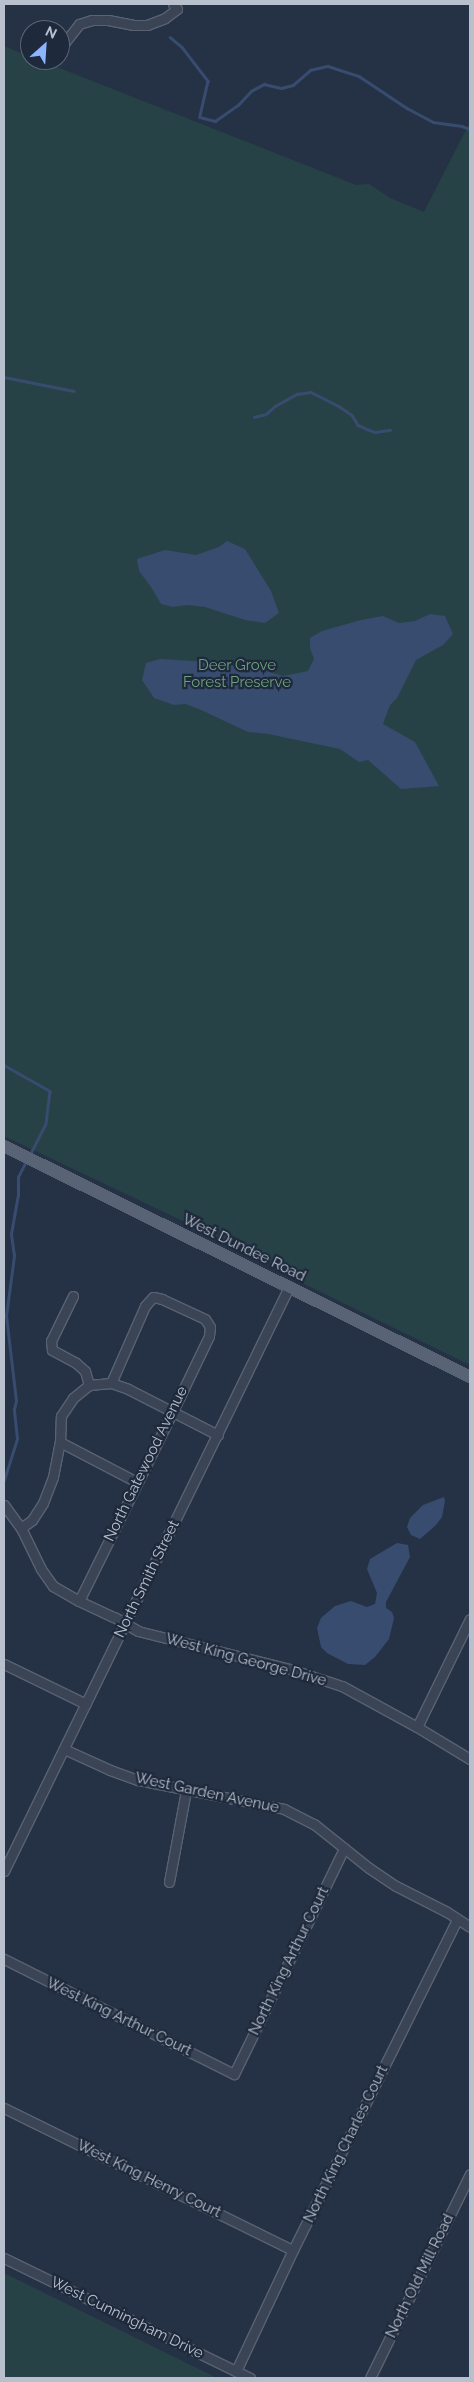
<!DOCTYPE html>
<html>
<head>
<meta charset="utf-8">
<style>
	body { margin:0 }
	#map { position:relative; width:474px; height:2382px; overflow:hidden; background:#253246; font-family:Raleway,sans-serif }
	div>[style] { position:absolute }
	.green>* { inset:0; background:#274247 }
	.water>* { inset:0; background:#374c6e }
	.stream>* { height:2.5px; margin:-1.25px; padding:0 1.25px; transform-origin:1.25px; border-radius:1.25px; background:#374c6e }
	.roads { filter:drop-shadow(1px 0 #586272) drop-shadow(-1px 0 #586272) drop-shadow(0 1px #586272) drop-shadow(0 -1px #586272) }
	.minor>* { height:9px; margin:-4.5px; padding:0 4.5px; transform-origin:4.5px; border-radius:4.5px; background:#3a4455 }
	.major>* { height:10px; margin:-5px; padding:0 5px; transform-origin:5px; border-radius:5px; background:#586375 }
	span { translate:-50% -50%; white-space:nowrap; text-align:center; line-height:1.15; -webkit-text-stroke:4.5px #1e293b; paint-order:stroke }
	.park-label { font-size:15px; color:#6da17a }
	.street-label { font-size:15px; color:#b8c0ce }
	.frame { position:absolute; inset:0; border:5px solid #b8c0ce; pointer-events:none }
	.north { position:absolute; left:20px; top:20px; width:50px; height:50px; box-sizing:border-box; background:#1e293b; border:1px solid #5c6576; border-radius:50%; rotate:26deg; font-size:14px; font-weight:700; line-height:20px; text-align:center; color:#b8c0ce }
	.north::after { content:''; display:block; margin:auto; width:18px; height:22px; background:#8cb5ff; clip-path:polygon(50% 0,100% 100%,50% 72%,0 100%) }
</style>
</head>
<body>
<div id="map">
	<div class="green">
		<div style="clip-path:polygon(4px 46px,30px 57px,30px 60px,39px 60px,356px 185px,369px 184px,390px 198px,424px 212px,470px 122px,470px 1365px,290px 1277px,286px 1270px,4px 1136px)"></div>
		<div style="clip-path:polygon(4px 2273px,217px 2378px,4px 2378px)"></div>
	</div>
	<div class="water">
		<div style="clip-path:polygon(227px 541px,245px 549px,271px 591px,279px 613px,265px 623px,245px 620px,205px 607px,187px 605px,173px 607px,161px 604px,151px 587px,139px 571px,137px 559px,165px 550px,196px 555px,219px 547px)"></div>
		<div style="clip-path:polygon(430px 614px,445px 616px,453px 634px,443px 645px,416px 660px,397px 698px,390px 705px,383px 724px,415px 742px,439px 786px,401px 789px,368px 760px,359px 762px,340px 749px,268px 734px,248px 732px,199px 709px,185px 704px,174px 705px,154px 698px,142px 680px,146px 663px,160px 659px,243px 664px,283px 676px,308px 671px,314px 659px,310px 648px,310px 638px,322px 631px,361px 620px,383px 616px,399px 623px,415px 621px)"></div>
		<div style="clip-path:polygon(444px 1497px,445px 1501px,442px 1517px,436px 1525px,420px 1539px,411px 1535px,407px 1527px,410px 1518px,423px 1505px)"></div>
		<div style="clip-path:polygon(397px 1543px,408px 1545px,410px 1557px,386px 1602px,386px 1608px,392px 1612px,394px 1618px,389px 1639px,375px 1657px,365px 1665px,348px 1664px,327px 1653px,321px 1647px,317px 1628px,321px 1618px,335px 1606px,351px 1601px,367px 1607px,375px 1604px,377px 1593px,367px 1569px,370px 1559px)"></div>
	</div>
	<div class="stream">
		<div style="left:170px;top:37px;width:16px;rotate:40deg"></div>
		<div style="left:182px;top:47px;width:43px;rotate:52.6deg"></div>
		<div style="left:208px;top:81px;width:37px;rotate:103deg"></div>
		<div style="left:200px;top:117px;width:16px;rotate:15deg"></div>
		<div style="left:215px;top:121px;width:28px;rotate:-35deg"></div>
		<div style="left:238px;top:105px;width:19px;rotate:-47deg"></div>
		<div style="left:251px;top:91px;width:15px;rotate:-28deg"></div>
		<div style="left:264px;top:84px;width:17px;rotate:13deg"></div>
		<div style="left:281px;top:88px;width:12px;rotate:-14deg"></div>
		<div style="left:293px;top:85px;width:23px;rotate:-41deg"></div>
		<div style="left:310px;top:70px;width:18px;rotate:-13deg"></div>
		<div style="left:328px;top:66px;width:33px;rotate:18deg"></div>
		<div style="left:359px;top:76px;width:58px;rotate:33.7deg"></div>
		<div style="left:407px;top:108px;width:30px;rotate:28deg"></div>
		<div style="left:433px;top:122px;width:29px;rotate:8deg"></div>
		<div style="left:462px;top:126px;width:9px;rotate:21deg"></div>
		<div style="left:4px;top:377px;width:71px;rotate:11.3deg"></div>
		<div style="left:254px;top:417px;width:12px;rotate:-14deg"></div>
		<div style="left:266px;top:414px;width:12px;rotate:-42deg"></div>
		<div style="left:275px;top:406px;width:25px;rotate:-29deg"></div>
		<div style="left:297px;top:394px;width:14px;rotate:-8deg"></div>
		<div style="left:311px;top:392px;width:33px;rotate:27deg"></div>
		<div style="left:340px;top:407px;width:14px;rotate:34deg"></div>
		<div style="left:352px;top:415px;width:12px;rotate:59deg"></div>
		<div style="left:358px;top:425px;width:10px;rotate:24deg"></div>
		<div style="left:367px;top:429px;width:9px;rotate:21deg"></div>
		<div style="left:375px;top:432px;width:15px;rotate:-8deg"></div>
		<div style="left:4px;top:1065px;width:53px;rotate:29.5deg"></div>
		<div style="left:50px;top:1091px;width:33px;rotate:97deg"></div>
		<div style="left:46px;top:1124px;width:37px;rotate:117deg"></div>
		<div style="left:4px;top:1480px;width:43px;rotate:-72.4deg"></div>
		<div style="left:17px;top:1439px;width:30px;rotate:-96deg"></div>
		<div style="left:14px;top:1409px;width:8px;rotate:-76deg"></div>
		<div style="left:16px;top:1401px;width:86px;rotate:-96.7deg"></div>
		<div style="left:6px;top:1316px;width:61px;rotate:-82.4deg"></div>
		<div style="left:14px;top:1256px;width:22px;rotate:-98deg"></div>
		<div style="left:11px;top:1234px;width:39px;rotate:-80deg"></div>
		<div style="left:18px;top:1196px;width:19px;rotate:-90deg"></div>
		<div style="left:18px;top:1177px;width:18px;rotate:-63deg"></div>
	</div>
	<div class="roads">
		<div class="minor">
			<div style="left:62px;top:46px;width:28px;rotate:-52deg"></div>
			<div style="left:79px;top:24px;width:14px;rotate:-17deg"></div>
			<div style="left:92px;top:20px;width:16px"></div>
			<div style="left:108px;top:20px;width:26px;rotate:11deg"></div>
			<div style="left:134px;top:25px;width:13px"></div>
			<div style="left:147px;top:25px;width:19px;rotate:-21deg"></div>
			<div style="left:165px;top:18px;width:15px;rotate:-37deg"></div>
			<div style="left:177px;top:9px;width:6px;rotate:-129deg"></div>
			<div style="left:73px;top:1296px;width:50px;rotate:116.1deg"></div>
			<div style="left:51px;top:1341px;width:9px;rotate:84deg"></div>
			<div style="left:52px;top:1350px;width:27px;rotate:28deg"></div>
			<div style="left:76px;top:1363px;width:12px;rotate:42deg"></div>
			<div style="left:85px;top:1371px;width:15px;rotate:74deg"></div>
			<div style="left:89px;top:1385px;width:22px;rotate:-5deg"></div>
			<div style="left:111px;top:1383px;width:18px;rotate:19deg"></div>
			<div style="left:128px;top:1389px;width:101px;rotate:27.1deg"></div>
			<div style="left:60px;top:1442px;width:87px;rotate:27.5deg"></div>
			<div style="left:4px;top:1505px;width:29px;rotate:54deg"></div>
			<div style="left:21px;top:1528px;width:46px;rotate:64deg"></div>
			<div style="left:41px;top:1569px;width:21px;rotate:55deg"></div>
			<div style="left:53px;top:1586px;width:30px;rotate:30deg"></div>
			<div style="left:79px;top:1601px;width:38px;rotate:25deg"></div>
			<div style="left:114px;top:1617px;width:28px;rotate:30deg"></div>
			<div style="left:138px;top:1631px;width:160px;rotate:14.1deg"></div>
			<div style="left:293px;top:1670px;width:52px;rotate:18.1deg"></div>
			<div style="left:342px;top:1686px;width:85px;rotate:28.7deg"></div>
			<div style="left:417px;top:1727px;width:62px;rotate:31.1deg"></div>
			<div style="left:21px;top:1528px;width:14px;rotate:-36deg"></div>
			<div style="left:32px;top:1520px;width:20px;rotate:-57deg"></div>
			<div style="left:43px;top:1503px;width:28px;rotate:-69deg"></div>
			<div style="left:53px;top:1477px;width:36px;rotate:-79deg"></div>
			<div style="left:60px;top:1442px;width:26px;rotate:-88deg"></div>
			<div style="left:61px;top:1416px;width:22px;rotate:-56deg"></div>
			<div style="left:73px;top:1398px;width:21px;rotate:-39deg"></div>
			<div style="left:79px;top:1601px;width:210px;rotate:-63.7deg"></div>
			<div style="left:172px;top:1413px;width:85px;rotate:-64.3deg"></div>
			<div style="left:209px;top:1336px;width:9px;rotate:-84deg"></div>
			<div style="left:210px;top:1327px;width:9px;rotate:-122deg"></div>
			<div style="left:205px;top:1319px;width:47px;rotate:-155.1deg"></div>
			<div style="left:162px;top:1299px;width:9px;rotate:-167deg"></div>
			<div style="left:153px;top:1297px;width:12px;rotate:132deg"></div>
			<div style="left:145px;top:1306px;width:84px;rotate:113.8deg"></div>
			<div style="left:4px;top:1664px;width:91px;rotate:26deg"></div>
			<div style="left:417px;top:1727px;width:120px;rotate:-63.9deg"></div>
			<div style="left:64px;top:1749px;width:51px;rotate:24.5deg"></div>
			<div style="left:110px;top:1770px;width:30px;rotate:20deg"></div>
			<div style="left:138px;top:1780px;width:149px;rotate:11.2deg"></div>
			<div style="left:284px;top:1809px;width:34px;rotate:27deg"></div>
			<div style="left:314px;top:1824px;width:70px;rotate:38.7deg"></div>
			<div style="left:369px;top:1868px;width:32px;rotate:34deg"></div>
			<div style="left:396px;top:1886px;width:57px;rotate:27deg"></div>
			<div style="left:447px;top:1912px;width:27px;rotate:33deg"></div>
			<div style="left:4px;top:1871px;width:650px;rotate:-63.99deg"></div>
			<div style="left:169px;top:1882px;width:94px;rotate:-79.5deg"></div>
			<div style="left:4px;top:1959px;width:257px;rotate:26.6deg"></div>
			<div style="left:234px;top:2074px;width:251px;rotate:-64deg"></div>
			<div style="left:4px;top:2108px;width:322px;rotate:26.2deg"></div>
			<div style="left:4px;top:2258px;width:274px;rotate:26deg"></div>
			<div style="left:236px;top:2371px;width:134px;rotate:-64.8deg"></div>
			<div style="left:293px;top:2250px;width:369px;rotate:-63.6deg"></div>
			<div style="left:370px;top:2378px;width:227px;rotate:-63.9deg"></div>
		</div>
		<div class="major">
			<div style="left:4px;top:1146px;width:520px;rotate:26.37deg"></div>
		</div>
	</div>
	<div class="park-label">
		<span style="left:237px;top:674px">Deer Grove<br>Forest Preserve</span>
	</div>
	<div class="street-label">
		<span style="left:244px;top:1248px;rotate:26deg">West Dundee Road</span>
		<span style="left:146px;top:1464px;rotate:-64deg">North Gatewood Avenue</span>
		<span style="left:147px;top:1579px;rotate:-64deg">North Smith Street</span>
		<span style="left:246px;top:1660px;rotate:15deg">West King George Drive</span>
		<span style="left:207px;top:1793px;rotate:12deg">West Garden Avenue</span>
		<span style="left:289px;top:1961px;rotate:-64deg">North King Arthur Court</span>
		<span style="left:119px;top:2017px;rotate:26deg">West King Arthur Court</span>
		<span style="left:346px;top:2144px;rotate:-64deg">North King Charles Court</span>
		<span style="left:149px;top:2179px;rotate:26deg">West King Henry Court</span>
		<span style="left:420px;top:2276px;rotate:-64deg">North Old Mill Road</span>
		<span style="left:127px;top:2318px;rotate:26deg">West Cunningham Drive</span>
	</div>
	<div class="frame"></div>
	<div class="north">N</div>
</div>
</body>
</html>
